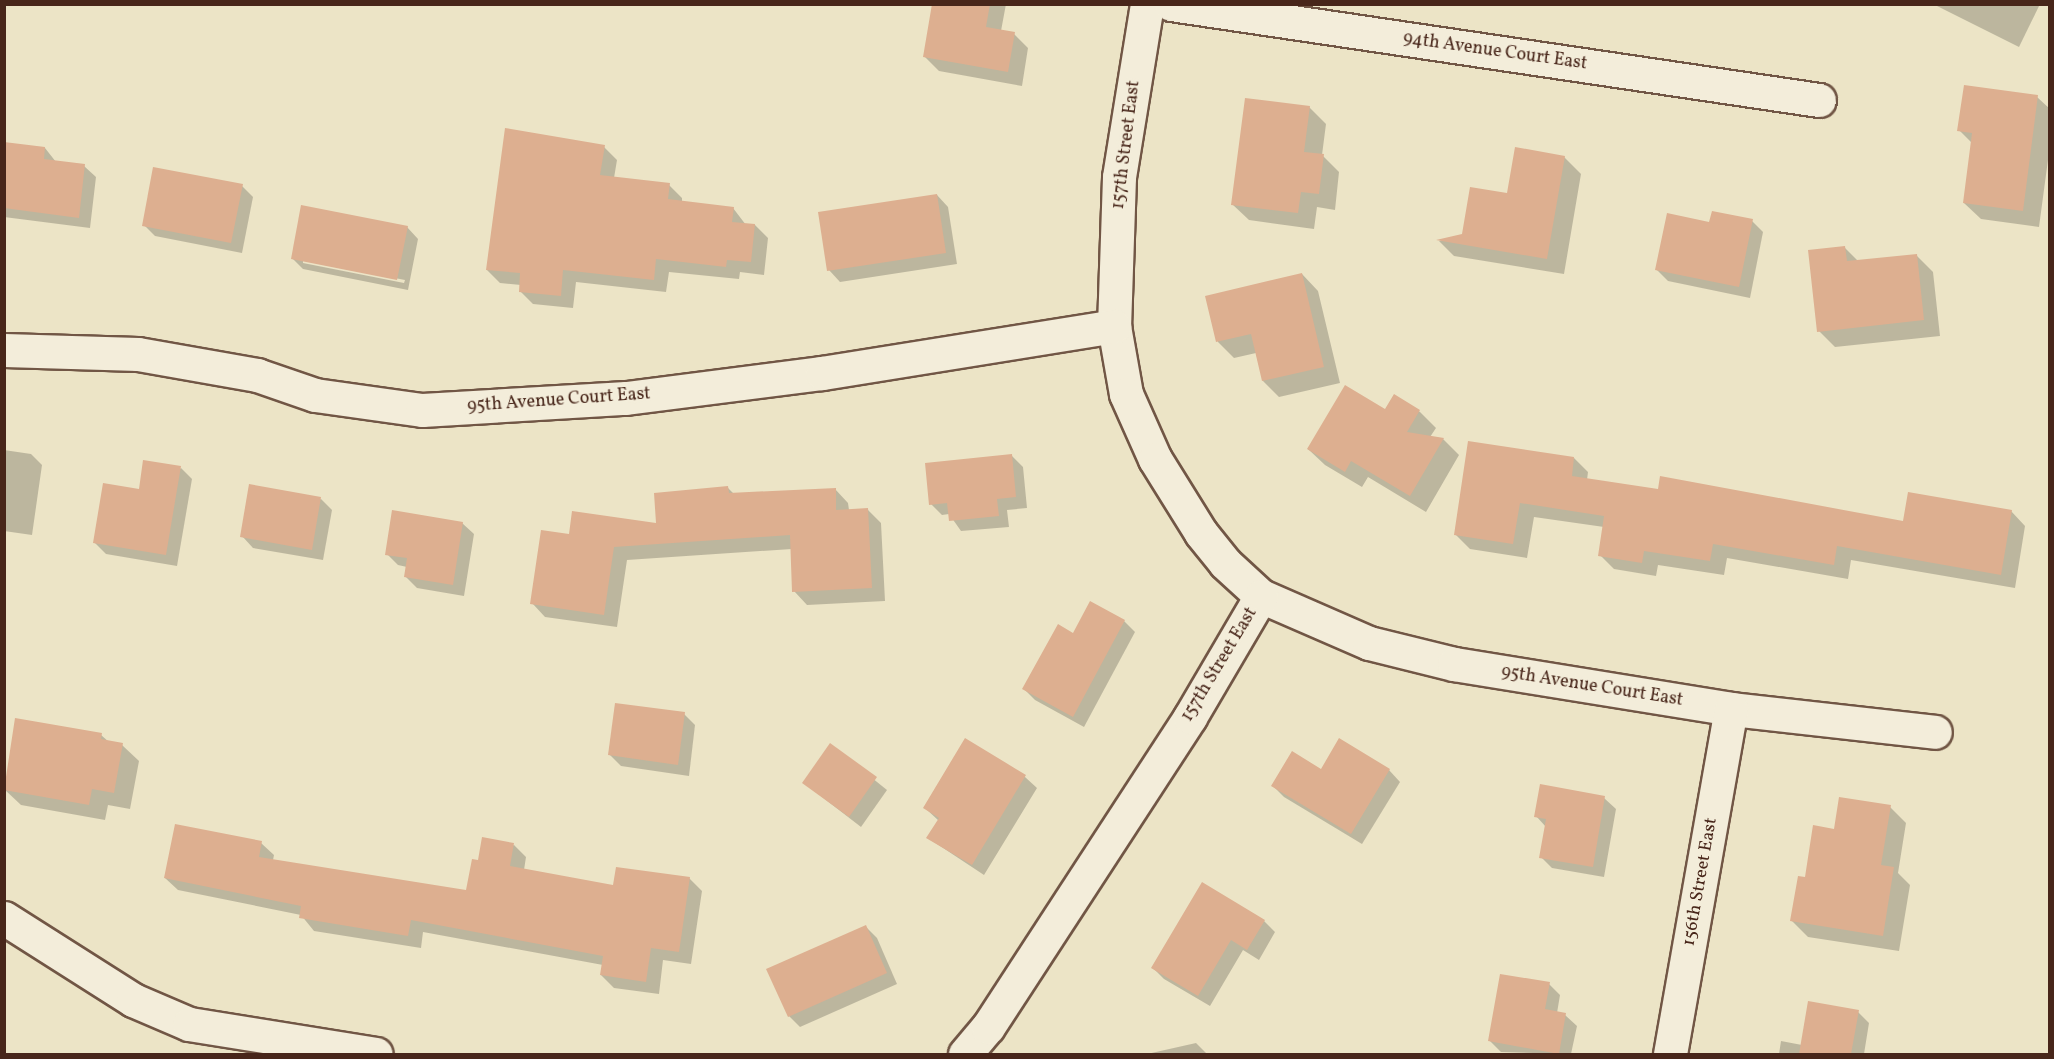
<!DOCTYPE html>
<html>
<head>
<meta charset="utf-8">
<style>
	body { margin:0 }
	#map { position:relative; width:2054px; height:1059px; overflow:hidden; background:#ece4c6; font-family:Vollkorn,serif }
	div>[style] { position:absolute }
	.shadow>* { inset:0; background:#0003 }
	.building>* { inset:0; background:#ddaf90 }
	.roads { filter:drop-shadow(2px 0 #715645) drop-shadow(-2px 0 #715645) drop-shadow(0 2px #715645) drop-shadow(0 -2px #715645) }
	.minor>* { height:33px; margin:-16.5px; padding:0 16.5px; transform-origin:16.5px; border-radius:16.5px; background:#f3edda }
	span { translate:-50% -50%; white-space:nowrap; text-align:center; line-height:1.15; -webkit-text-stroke:5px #f3edda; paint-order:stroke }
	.street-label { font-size:18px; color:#48261a }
	.frame { position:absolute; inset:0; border:6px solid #48261a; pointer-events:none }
</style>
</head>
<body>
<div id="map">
	<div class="shadow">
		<div style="clip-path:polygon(934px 4px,1006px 4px,1001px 31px,1014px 34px,1028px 48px,1022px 86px,939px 71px,925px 57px)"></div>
		<div style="clip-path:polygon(1933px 4px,2040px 4px,2019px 47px)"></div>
		<div style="clip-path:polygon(2037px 97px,2050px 109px,2050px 145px,2039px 227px,1981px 219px,1964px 203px,1972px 143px,1959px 130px)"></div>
		<div style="clip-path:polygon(1309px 107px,1326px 124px,1322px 155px,1339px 172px,1335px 210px,1317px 207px,1314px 229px,1249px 220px,1232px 204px)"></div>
		<div style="clip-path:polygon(4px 144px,45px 148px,56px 162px,84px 166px,96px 177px,90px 228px,4px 217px)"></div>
		<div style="clip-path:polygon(604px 147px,617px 160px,614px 178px,669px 185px,682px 198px,682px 202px,733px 208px,746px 225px,755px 225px,768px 238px,764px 275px,740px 272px,739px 279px,669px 272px,666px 292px,576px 282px,573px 308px,533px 304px,520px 291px,521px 285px,500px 283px,487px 270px)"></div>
		<div style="clip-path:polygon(1564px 157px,1581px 174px,1564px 274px,1454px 256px,1439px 241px,1464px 235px,1508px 194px)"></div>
		<div style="clip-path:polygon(242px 186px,253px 197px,242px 253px,155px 236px,144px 225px)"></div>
		<div style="clip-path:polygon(937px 195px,948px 207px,957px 264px,840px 282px,829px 270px)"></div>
		<div style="clip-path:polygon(1752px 221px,1763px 232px,1750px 298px,1668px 281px,1657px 270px,1710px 224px)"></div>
		<div style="clip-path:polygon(evenodd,407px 227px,418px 239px,408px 290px,303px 269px,292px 258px,407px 227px,303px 260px,405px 280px,404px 283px,303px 263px,303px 260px)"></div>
		<div style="clip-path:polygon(1845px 248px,1859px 262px,1916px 255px,1933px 272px,1940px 336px,1835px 347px,1819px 331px)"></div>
		<div style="clip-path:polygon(1302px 274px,1318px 291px,1340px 383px,1279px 397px,1263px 381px,1256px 353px,1234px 358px,1218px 342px,1207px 297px)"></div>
		<div style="clip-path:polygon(1394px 396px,1420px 412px,1436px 428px,1430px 437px,1443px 439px,1459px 455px,1426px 512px,1368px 477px,1362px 487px,1325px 465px,1308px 449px,1386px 411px)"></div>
		<div style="clip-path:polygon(4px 450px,31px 454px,42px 465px,32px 535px,4px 531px)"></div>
		<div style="clip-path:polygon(1011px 455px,1023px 467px,1027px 508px,1007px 510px,1009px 527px,961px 531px,949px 514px,942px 515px,931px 504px)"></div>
		<div style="clip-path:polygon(1574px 458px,1588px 472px,1587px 480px,1904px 523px,2011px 511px,2025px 526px,2015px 588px,1851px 560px,1848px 579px,1727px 558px,1724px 575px,1658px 565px,1656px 576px,1614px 569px,1600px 555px,1604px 527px,1534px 517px,1527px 558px,1470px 549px,1456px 535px)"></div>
		<div style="clip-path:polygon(181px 468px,192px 479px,177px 566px,106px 554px,95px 543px)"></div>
		<div style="clip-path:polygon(728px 488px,734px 494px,835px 489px,848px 503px,849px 510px,868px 510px,881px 523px,885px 601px,807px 605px,794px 591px,792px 549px,627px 560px,617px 627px,545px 617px,532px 603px,570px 536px,658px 525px)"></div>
		<div style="clip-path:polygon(321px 499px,332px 510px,323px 560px,253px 548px,242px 536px)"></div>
		<div style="clip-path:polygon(462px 523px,474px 534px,464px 596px,417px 588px,406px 577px,407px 567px,398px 565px,387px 554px)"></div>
		<div style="clip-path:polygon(1124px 621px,1135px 632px,1084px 727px,1035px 700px,1024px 689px,1073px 635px)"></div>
		<div style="clip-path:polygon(684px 714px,695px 725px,689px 776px,621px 766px,610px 755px)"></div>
		<div style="clip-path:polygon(101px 735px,109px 742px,122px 745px,139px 761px,130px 809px,108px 805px,105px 820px,21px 805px,4px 789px)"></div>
		<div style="clip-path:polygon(965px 741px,1025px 777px,1037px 788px,984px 875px,928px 838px,939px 821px,925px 808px)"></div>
		<div style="clip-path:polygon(831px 745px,887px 790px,861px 827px,804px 783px)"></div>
		<div style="clip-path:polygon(1389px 770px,1400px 782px,1362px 844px,1284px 797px,1273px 786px)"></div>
		<div style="clip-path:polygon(1604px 798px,1616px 809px,1604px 877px,1552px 868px,1541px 857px,1546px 827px,1536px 816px)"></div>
		<div style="clip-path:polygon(1890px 807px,1906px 823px,1898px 873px,1910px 885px,1899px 951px,1808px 937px,1792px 921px,1806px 879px,1835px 830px)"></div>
		<div style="clip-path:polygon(261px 843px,274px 855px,273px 860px,467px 892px,479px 862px,514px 845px,526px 857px,524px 870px,615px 887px,689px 878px,702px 891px,691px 964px,663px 960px,659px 994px,614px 988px,601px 975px,603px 965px,423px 932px,421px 948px,314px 931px,301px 915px,178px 890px,165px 878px)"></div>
		<div style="clip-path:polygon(1264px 921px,1275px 932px,1259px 960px,1243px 950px,1210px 1006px,1164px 979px,1153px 968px)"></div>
		<div style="clip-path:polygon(866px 927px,877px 938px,897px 984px,800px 1027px,789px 1016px)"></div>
		<div style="clip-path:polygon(1549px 984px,1560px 995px,1557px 1013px,1565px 1015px,1577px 1026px,1571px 1054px,1501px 1052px,1490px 1041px)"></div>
		<div style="clip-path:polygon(1858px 1012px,1869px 1023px,1864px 1054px,1779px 1054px,1781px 1041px,1802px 1045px)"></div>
		<div style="clip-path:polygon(1196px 1043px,1207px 1054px,1147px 1054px)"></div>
	</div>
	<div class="building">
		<div style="clip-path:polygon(932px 4px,990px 4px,986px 27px,1015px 32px,1008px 72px,923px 57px)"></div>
		<div style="clip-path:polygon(1964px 85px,2038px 95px,2023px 211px,1963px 203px,1972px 133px,1957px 131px)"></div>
		<div style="clip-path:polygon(1245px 98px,1310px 106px,1304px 152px,1324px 154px,1319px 194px,1301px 192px,1298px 213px,1231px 205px)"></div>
		<div style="clip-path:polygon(505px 128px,605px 145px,600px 175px,670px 183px,668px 199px,734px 207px,732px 222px,755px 224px,751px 262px,727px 260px,726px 267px,656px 259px,654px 280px,563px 270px,561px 296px,519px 292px,520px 273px,486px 270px)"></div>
		<div style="clip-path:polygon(4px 142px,45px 147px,44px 159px,85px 164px,79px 218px,4px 208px)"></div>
		<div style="clip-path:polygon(1515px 147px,1565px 156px,1547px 259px,1436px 240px,1462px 234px,1470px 187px,1507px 193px)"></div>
		<div style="clip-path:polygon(153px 167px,243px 184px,231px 243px,142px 226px)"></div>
		<div style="clip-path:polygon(937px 194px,946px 253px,827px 271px,818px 212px)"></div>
		<div style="clip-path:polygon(301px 205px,408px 226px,397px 280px,291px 259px)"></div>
		<div style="clip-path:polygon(1712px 211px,1753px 219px,1739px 287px,1655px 270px,1667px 213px,1709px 222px)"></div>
		<div style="clip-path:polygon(1845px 246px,1847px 261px,1917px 254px,1924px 320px,1817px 332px,1808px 250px)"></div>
		<div style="clip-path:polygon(1302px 273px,1324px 367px,1262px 381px,1251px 334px,1216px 342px,1205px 296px)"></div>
		<div style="clip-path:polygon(1345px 385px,1385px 409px,1394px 394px,1420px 410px,1407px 432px,1444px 438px,1410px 496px,1351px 461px,1345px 472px,1307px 449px)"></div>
		<div style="clip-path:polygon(1468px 441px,1574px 457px,1572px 476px,1658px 489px,1660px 476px,1903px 521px,1908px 492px,2012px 510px,2001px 575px,1837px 546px,1834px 565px,1713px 544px,1710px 561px,1644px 551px,1642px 563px,1598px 556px,1604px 516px,1520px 503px,1513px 544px,1454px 535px)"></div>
		<div style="clip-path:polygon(1012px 454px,1016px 497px,997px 499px,999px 516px,949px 521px,947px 503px,929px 505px,925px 463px)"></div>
		<div style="clip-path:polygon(143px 460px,181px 466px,166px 555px,93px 543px,103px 483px,139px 489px)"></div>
		<div style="clip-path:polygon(249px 484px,321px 497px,312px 550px,240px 537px)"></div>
		<div style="clip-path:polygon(728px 486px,729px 493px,836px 488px,836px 510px,868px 508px,872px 588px,792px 592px,790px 535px,614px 547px,604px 615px,530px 604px,541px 530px,569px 534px,572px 511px,656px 523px,654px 493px)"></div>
		<div style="clip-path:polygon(392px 510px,463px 522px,453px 585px,404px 577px,407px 558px,385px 555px)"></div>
		<div style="clip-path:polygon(1090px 601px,1125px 620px,1073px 717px,1022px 689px,1058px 624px,1073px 633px)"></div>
		<div style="clip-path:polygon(615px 703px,685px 712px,678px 765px,608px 755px)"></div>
		<div style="clip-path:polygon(15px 718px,102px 733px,101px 739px,123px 743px,114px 793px,92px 789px,89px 805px,4px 790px)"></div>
		<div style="clip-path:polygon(965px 738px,1026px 775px,972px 865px,926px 838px,939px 818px,923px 808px)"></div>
		<div style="clip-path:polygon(1339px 738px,1390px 769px,1351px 834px,1271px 786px,1292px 751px,1321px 769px)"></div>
		<div style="clip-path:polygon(830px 743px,877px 777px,849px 817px,802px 783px)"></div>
		<div style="clip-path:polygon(1540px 784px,1605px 796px,1593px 867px,1539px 858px,1546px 819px,1534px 817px)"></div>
		<div style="clip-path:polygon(1839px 797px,1891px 805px,1881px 865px,1894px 867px,1883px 936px,1790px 921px,1798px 876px,1805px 877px,1813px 825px,1834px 829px)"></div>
		<div style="clip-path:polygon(175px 824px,262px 841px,259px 857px,466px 890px,472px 859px,478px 860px,482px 837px,514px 843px,510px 866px,613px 885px,616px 867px,690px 877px,679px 952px,651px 948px,646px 982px,600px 975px,603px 956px,411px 920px,408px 936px,299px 918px,301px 906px,164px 878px)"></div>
		<div style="clip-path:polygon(1202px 882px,1265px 920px,1247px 950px,1231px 940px,1198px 996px,1151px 968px)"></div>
		<div style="clip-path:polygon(866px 925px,887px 973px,788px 1017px,766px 969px)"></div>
		<div style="clip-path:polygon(1500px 974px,1550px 982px,1545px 1009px,1566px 1013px,1559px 1054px,1488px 1041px)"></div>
		<div style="clip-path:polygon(1808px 1001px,1859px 1010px,1851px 1054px,1799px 1054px)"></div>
	</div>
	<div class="roads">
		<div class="minor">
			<div style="left:1147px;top:4px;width:175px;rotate:99.2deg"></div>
			<div style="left:1119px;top:177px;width:149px;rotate:91.9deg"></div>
			<div style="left:1114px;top:326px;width:69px;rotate:80deg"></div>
			<div style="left:1126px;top:394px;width:71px;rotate:66deg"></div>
			<div style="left:1155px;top:459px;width:87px;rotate:58.1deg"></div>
			<div style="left:1201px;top:533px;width:38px;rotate:51deg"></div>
			<div style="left:1225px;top:563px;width:49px;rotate:42.5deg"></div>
			<div style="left:1261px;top:596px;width:118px;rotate:23.5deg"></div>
			<div style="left:1369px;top:643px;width:88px;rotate:13.9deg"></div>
			<div style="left:1454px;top:664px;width:281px;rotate:9.2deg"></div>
			<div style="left:1731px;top:709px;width:205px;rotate:6.4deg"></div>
			<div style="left:1171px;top:4px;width:655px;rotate:8.43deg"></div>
			<div style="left:4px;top:350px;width:134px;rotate:1.7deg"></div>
			<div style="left:138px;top:354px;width:121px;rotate:10deg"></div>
			<div style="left:257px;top:375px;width:61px;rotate:19deg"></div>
			<div style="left:315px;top:395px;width:108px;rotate:8deg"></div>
			<div style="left:422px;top:410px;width:204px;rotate:-3.4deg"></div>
			<div style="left:626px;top:398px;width:198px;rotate:-7.3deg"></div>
			<div style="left:822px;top:373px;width:296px;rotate:-9.1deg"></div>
			<div style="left:4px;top:918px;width:153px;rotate:32.4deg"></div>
			<div style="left:133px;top:1000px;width:61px;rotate:23.2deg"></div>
			<div style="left:189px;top:1024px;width:189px;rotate:9.1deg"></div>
			<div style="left:965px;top:1054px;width:35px;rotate:-50deg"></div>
			<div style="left:988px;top:1027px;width:370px;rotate:-56.9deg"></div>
			<div style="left:1190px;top:717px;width:140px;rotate:-59.6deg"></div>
			<div style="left:1670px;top:1054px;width:350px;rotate:-80deg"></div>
		</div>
	</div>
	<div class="street-label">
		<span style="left:1495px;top:52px;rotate:8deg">94th Avenue Court East</span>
		<span style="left:1127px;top:145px;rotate:-83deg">157th Street East</span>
		<span style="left:559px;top:401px;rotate:-4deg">95th Avenue Court East</span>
		<span style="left:1220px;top:665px;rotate:-59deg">157th Street East</span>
		<span style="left:1592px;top:687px;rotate:9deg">95th Avenue Court East</span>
		<span style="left:1701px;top:882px;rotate:-80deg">156th Street East</span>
	</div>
	<div class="frame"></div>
</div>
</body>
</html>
